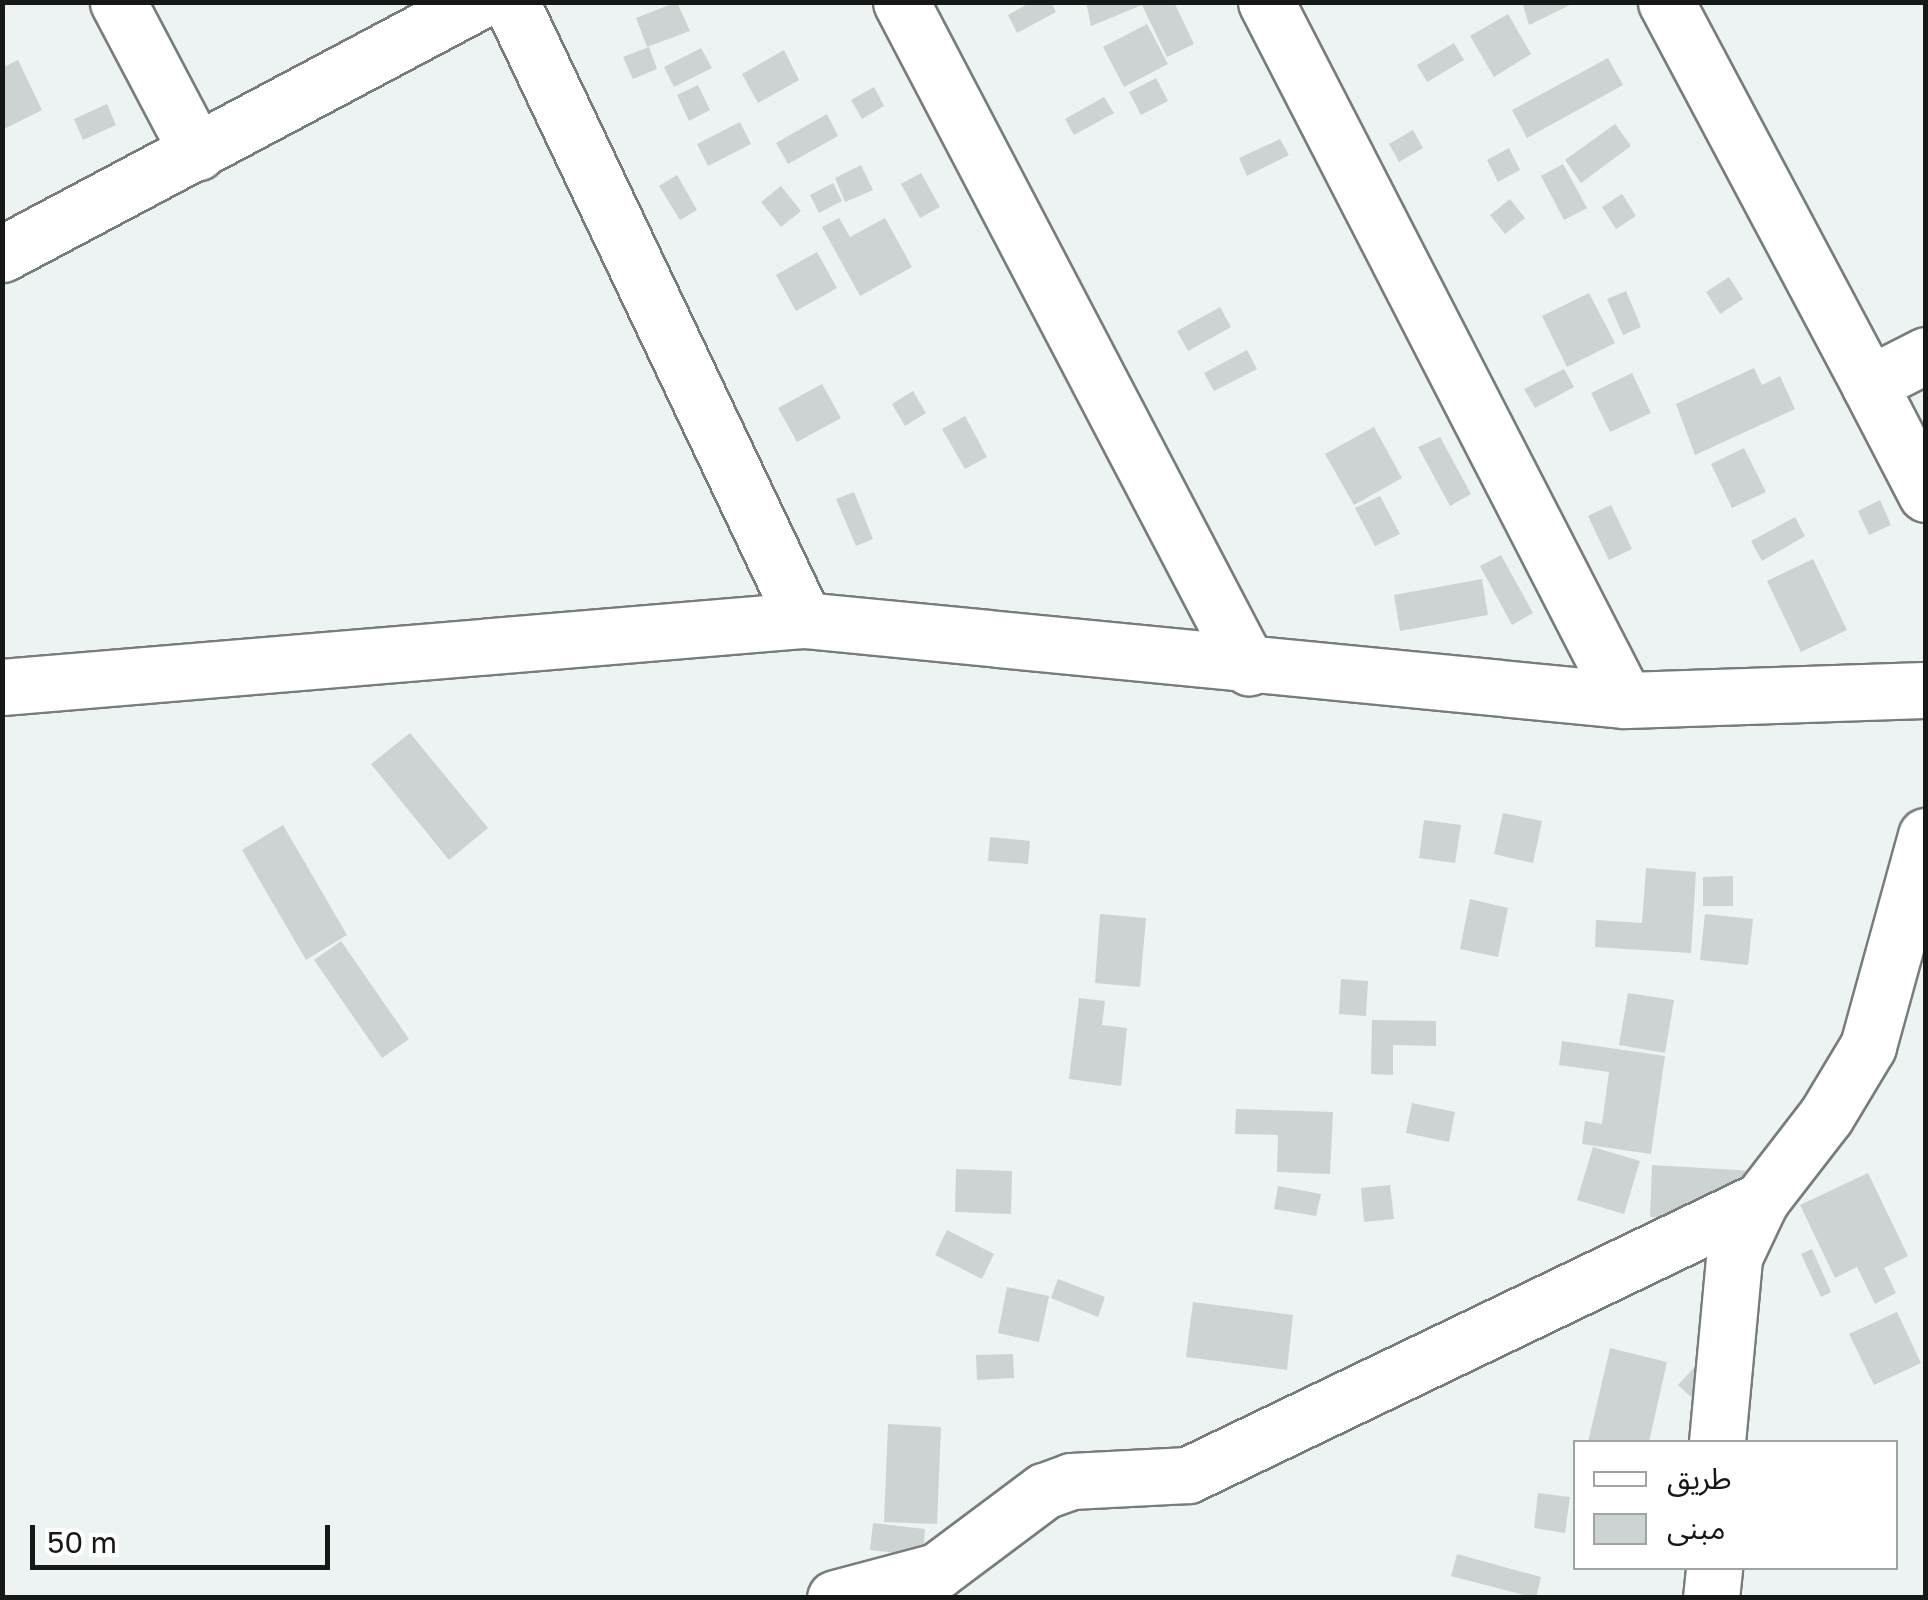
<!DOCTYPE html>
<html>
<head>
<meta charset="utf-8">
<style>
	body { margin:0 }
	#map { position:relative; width:1928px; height:1600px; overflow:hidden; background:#edf3f2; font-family:"Golos Text","Noto Sans Arabic",sans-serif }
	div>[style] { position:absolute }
	.building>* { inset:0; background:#cdd3d2 }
	.roads { filter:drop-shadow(2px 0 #787d7c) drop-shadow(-2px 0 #787d7c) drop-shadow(0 2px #787d7c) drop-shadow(0 -2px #787d7c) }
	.minor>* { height:55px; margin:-27.5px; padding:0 27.5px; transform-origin:27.5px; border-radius:27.5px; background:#fff }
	span { translate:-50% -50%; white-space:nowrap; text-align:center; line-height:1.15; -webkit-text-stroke:9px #fff; paint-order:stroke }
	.frame { position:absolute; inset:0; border:5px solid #161817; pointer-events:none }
	.legend { position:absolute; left:1573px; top:1440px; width:325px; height:130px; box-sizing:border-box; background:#fff; border:2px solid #a2a3a2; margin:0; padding:12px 18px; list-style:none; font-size:30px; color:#161817 }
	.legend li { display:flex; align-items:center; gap:20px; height:50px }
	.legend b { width:50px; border:2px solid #a2a3a2 }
	.scale { position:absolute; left:30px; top:1525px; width:300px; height:45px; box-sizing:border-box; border:5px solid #161817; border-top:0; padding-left:12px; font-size:30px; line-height:35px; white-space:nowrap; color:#161817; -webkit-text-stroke:8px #fff; paint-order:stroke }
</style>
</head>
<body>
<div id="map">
	<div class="building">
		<div style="clip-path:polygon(677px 2px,690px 31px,647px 47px,636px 18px)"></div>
		<div style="clip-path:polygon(1031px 2px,1051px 2px,1056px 12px,1017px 33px,1008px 15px)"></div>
		<div style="clip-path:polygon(1086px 2px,1174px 2px,1194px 44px,1167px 57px,1142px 5px,1091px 26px)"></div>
		<div style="clip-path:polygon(1522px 2px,1576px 2px,1529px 25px)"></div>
		<div style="clip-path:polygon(1508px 14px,1531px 54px,1494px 77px,1470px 36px)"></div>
		<div style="clip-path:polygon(1147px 24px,1168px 64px,1124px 87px,1103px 47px)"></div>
		<div style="clip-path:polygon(1454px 43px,1464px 60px,1427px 82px,1417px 65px)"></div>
		<div style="clip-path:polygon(649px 47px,657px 69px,633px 79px,623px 57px)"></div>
		<div style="clip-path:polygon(701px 48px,712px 68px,674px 87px,664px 67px)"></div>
		<div style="clip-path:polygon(784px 50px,799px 80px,758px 103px,742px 74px)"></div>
		<div style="clip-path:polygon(1608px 58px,1623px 85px,1527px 138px,1512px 110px)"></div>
		<div style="clip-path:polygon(18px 60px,42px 110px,2px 130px,2px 68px)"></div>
		<div style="clip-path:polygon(1156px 78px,1168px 101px,1141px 115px,1129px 92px)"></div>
		<div style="clip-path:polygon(698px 85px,710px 110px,689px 121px,677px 95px)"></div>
		<div style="clip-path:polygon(874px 87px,884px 106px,862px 119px,851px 100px)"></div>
		<div style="clip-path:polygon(1104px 97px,1114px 113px,1074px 135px,1065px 119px)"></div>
		<div style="clip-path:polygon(107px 104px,116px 125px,83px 140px,74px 119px)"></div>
		<div style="clip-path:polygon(827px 114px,838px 136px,788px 164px,776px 143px)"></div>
		<div style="clip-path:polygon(740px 122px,751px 144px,708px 166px,697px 144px)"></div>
		<div style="clip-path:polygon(1615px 124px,1631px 146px,1581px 183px,1565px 160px)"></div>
		<div style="clip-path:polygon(1413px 130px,1423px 148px,1399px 162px,1389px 144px)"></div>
		<div style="clip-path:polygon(1280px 139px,1289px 155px,1247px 176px,1239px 158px)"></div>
		<div style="clip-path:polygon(1509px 148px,1520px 170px,1498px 182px,1487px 160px)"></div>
		<div style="clip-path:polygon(1563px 164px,1587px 208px,1564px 220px,1541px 176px)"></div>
		<div style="clip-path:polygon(861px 165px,873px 190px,845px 202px,835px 178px)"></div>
		<div style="clip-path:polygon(921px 173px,940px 207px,920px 218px,901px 184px)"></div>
		<div style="clip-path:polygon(677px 175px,697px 210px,680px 220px,659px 186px)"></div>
		<div style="clip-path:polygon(833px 183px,842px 201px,819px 213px,810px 195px)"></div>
		<div style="clip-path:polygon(781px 186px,801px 211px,781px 227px,761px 202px)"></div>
		<div style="clip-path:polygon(1622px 194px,1636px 216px,1616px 229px,1602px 207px)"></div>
		<div style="clip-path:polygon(1510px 199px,1525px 218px,1505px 234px,1490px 215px)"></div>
		<div style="clip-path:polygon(839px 218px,850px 237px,885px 218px,912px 267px,860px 296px,822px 227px)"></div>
		<div style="clip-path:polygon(817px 252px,837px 288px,796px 311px,776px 275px)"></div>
		<div style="clip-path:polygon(1729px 277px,1743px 299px,1720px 314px,1706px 292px)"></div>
		<div style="clip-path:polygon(1626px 291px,1641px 327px,1623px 335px,1607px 299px)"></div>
		<div style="clip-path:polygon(1589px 293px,1615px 343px,1567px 367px,1542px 316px)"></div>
		<div style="clip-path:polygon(1220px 307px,1231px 327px,1188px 351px,1177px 331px)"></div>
		<div style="clip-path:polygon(1247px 350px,1257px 369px,1214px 391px,1204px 373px)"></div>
		<div style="clip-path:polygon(1754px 368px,1762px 385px,1780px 376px,1795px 409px,1695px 455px,1676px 404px)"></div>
		<div style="clip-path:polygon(1564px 369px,1574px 387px,1535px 408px,1524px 389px)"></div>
		<div style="clip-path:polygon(1632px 373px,1651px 413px,1610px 432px,1591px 393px)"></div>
		<div style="clip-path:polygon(822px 384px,841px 418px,797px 442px,778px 408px)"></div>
		<div style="clip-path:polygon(913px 391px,926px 413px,905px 426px,892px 404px)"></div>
		<div style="clip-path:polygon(965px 416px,987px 457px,965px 469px,942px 429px)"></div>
		<div style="clip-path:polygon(1374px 427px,1402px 478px,1354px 505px,1325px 454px)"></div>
		<div style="clip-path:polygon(1440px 437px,1471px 494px,1450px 506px,1418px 447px)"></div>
		<div style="clip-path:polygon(1744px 448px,1766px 492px,1732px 508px,1711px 464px)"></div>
		<div style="clip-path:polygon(854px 492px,873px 539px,856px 546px,836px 499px)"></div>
		<div style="clip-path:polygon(1380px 496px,1400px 534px,1375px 546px,1355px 508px)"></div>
		<div style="clip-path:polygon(1880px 500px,1891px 525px,1869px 535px,1858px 511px)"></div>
		<div style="clip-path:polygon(1611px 505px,1632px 549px,1609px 560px,1588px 516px)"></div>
		<div style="clip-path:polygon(1795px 517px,1805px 536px,1762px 561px,1751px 541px)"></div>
		<div style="clip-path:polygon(1501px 555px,1533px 613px,1512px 625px,1480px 566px)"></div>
		<div style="clip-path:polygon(1813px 559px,1847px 630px,1801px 652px,1767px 581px)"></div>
		<div style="clip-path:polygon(1482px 579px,1488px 615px,1400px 631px,1394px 595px)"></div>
		<div style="clip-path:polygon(410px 733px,488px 828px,449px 860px,371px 764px)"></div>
		<div style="clip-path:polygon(1503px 813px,1542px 821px,1533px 863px,1494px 854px)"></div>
		<div style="clip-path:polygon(1424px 820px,1461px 825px,1455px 863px,1419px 858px)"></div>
		<div style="clip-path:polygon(283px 825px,347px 935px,306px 960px,242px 850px)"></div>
		<div style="clip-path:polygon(990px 837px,1030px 841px,1028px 864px,988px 861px)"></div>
		<div style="clip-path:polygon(1646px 868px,1696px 872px,1691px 953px,1595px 947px,1596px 920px,1642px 923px)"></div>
		<div style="clip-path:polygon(1733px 876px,1733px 906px,1703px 906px,1703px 877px)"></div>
		<div style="clip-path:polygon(1470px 899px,1508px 908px,1498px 957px,1460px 949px)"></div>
		<div style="clip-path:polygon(1100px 914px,1146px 918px,1140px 987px,1095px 983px)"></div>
		<div style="clip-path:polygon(1705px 914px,1753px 919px,1748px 965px,1700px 960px)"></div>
		<div style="clip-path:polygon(341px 941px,409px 1039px,382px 1058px,314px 960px)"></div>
		<div style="clip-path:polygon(1341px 979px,1368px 981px,1366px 1016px,1339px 1014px)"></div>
		<div style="clip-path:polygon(1628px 993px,1674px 1000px,1665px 1053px,1619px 1045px)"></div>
		<div style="clip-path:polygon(1079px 998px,1105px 1001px,1102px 1025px,1127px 1028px,1121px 1086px,1069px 1079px)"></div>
		<div style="clip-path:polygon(1372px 1020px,1436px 1021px,1436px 1046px,1393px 1045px,1393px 1075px,1371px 1074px)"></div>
		<div style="clip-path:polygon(1562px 1041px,1665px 1056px,1651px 1154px,1582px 1144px,1585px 1121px,1602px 1124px,1609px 1072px,1559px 1065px)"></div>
		<div style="clip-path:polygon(1412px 1103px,1455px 1112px,1449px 1142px,1406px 1133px)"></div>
		<div style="clip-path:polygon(1236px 1109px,1333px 1112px,1330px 1174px,1277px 1172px,1278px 1135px,1235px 1134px)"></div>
		<div style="clip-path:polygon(1593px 1147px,1640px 1161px,1624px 1214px,1577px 1200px)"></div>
		<div style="clip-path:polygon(1652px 1165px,1754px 1171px,1751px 1223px,1650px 1217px)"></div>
		<div style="clip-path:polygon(956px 1169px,1012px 1171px,1011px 1214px,955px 1212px)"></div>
		<div style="clip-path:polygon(1868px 1173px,1908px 1256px,1884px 1268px,1896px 1293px,1875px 1304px,1857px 1267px,1835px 1278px,1800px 1205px)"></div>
		<div style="clip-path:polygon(1390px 1185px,1394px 1219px,1364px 1222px,1361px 1188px)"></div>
		<div style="clip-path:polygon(1278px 1186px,1321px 1194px,1316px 1216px,1274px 1209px)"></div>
		<div style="clip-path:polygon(947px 1230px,994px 1254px,982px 1279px,935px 1255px)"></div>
		<div style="clip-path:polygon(1812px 1249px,1831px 1292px,1821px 1297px,1801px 1254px)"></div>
		<div style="clip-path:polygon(1058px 1279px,1105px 1297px,1098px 1317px,1051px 1298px)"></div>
		<div style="clip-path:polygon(1007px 1287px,1049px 1296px,1039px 1342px,998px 1333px)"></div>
		<div style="clip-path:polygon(1193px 1302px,1293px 1315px,1287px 1370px,1186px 1357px)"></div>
		<div style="clip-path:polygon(1897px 1312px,1921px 1363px,1874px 1385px,1849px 1334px)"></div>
		<div style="clip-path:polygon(1610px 1348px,1667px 1362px,1649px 1442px,1588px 1442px)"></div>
		<div style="clip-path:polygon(1013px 1354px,1014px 1378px,977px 1380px,976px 1355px)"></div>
		<div style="clip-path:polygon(1701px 1360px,1700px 1405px,1678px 1385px)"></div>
		<div style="clip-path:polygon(888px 1424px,941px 1427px,937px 1524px,884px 1522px)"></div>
		<div style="clip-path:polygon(1538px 1493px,1570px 1497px,1565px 1533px,1534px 1528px)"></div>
		<div style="clip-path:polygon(873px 1523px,925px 1529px,923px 1556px,870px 1550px)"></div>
		<div style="clip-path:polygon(1457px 1554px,1541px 1577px,1536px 1598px,1451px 1576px)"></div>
	</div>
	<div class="roads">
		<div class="minor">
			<div style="left:118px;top:2px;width:170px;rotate:62.2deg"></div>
			<div style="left:511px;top:2px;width:684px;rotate:64.63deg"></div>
			<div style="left:901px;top:2px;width:751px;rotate:62.38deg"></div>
			<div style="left:1266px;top:2px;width:785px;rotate:62.78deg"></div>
			<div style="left:1666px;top:2px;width:433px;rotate:62deg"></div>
			<div style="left:1869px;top:384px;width:64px;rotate:-27deg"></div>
			<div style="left:2px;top:254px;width:538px;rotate:-27.95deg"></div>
			<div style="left:1869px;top:384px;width:124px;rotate:62.6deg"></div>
			<div style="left:2px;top:687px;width:805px;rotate:-4.78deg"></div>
			<div style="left:804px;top:620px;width:825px;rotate:5.57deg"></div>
			<div style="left:1625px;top:700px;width:301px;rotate:-1.9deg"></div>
			<div style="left:1717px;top:1442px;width:186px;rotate:-84.7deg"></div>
			<div style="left:1734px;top:1257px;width:63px;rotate:-64.7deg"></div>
			<div style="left:1761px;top:1200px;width:106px;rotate:-52.3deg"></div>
			<div style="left:1826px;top:1116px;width:82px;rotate:-59deg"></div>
			<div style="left:1868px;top:1046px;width:218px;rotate:-74.6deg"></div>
			<div style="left:835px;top:1598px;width:106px;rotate:-14.8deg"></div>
			<div style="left:937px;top:1571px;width:134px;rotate:-36.8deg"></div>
			<div style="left:1044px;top:1491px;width:29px;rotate:-20deg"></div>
			<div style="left:1071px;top:1481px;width:117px;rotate:-2.9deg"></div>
			<div style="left:1188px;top:1475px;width:636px;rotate:-25.64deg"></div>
			<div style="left:1711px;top:1598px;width:30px;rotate:-84deg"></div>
		</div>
	</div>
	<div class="frame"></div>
	<ul class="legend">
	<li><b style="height:12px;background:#fff"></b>طريق</li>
	<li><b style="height:28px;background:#cdd3d2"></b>مبنى</li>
	</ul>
	<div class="scale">50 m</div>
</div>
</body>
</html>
